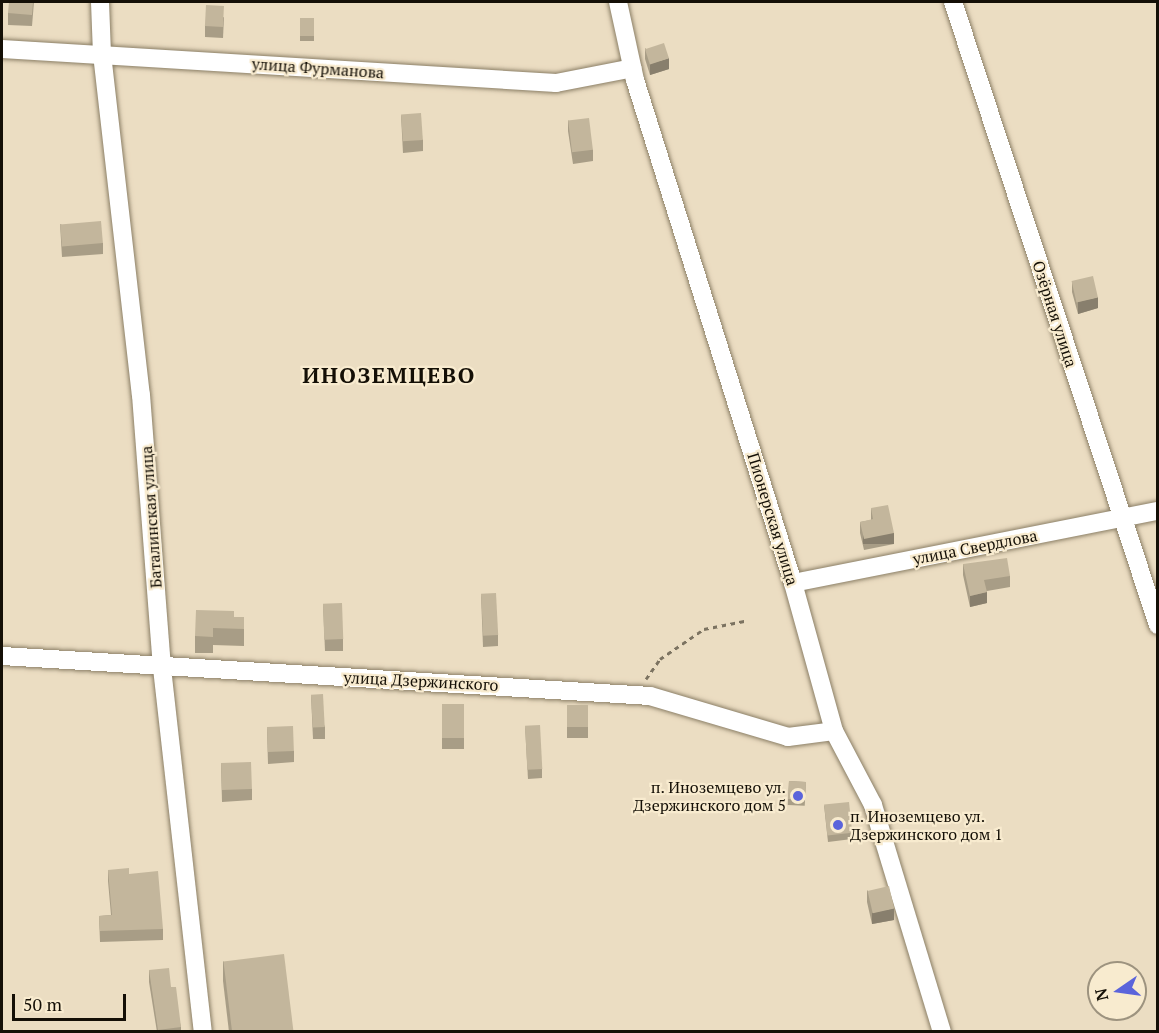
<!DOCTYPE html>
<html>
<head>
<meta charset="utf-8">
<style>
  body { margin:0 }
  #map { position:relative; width:1159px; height:1033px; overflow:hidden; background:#ebddc2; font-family:"PT Serif",serif }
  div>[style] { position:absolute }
  .path>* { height:3px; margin-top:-1.5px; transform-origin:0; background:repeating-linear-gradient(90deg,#7c7361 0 4.5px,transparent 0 9px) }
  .roads { filter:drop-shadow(0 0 2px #8b7f66) drop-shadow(0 0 2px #8b7f66) }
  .street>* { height:18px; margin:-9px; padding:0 9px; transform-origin:9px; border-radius:9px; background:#fff }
  .wall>* { inset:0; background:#a89d86; transform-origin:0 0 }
  .shaded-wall>* { inset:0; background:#887f6d; transform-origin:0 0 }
  .building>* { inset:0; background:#c3b69c; transform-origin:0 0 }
  .dots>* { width:16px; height:16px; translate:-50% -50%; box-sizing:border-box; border:3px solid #f8ebcf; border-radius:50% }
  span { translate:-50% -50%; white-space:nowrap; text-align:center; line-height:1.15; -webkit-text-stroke:4.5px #f8ebcf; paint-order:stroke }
  .street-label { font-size:16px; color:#140f06 }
  .poi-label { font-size:16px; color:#140f06 }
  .right { translate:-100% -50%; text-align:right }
  .left { translate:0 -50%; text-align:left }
  .district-label { font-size:22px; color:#140f06; font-weight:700; letter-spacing:1.5px }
  .frame { position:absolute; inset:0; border:3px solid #140f06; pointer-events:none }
  .north { position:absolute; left:1087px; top:961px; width:60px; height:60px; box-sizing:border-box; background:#f8ebcf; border:2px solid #9d937f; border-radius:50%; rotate:257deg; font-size:16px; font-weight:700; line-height:24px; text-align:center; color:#140f06 }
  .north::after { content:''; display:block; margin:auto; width:21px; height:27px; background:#5b64db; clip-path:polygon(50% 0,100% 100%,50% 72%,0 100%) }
  .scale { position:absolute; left:12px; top:994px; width:114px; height:27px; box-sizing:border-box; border:3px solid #140f06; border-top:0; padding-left:8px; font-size:18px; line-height:21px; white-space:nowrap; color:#140f06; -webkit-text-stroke:4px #f8ebcf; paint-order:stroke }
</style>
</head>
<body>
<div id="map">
  <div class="path">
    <div style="left:646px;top:679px;width:24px;rotate:-55deg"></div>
    <div style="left:660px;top:659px;width:53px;rotate:-34.3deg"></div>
    <div style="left:704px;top:629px;width:41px;rotate:-11.3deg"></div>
  </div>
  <div class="roads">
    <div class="street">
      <div style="left:100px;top:2px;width:52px;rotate:87.8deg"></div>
      <div style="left:102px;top:54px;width:343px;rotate:83.5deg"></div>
      <div style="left:141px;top:395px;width:274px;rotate:85.6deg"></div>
      <div style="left:162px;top:668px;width:366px;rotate:83.6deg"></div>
      <div style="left:618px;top:2px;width:80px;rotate:77.7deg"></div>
      <div style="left:635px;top:80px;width:527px;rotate:72.56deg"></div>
      <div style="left:793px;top:583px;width:154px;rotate:74.5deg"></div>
      <div style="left:834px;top:731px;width:84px;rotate:62.2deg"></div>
      <div style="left:873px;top:805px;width:237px;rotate:73.1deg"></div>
      <div style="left:953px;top:2px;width:656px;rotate:71.79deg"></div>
      <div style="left:2px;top:49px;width:555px;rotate:3.51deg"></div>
      <div style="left:556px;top:83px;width:78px;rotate:-11deg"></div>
      <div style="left:793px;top:583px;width:372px;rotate:-11.2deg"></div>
      <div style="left:2px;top:656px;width:649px;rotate:3.53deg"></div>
      <div style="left:650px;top:696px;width:144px;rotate:16.5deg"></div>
      <div style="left:788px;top:737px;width:46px;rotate:-7.4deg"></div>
    </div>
  </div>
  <div class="wall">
    <div style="clip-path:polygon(34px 2px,32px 26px,8px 25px,8px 13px)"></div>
    <div style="clip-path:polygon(224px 17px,223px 38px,205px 37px,205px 26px)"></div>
    <div style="left:300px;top:18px;width:14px;height:23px"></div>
    <div style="clip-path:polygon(645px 48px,669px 69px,650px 75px,645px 59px)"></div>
    <div style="clip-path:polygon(401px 115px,423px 140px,423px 151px,403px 153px)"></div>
    <div style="clip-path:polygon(568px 120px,593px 150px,593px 161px,573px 164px,568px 131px)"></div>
    <div style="clip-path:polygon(60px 224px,103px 243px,103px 254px,62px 257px)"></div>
    <div style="clip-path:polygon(1072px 281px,1098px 308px,1078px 314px,1072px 292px)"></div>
    <div style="clip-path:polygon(871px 508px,894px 544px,864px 550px,860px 533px,860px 522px,871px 520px)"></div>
    <div style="clip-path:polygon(963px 564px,1010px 576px,1010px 587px,987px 591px,987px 603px,970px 607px,963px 575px)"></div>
    <div style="clip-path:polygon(481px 594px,498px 635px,498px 646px,483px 647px)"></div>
    <div style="clip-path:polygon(323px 604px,343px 639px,343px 651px,325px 651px)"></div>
    <div style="clip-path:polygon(234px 617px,244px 617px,244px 646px,213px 645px,213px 653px,195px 653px,195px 636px)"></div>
    <div style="clip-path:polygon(311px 695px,325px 727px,325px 739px,313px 739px)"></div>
    <div style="left:442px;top:704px;width:22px;height:45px"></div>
    <div style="left:567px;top:705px;width:21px;height:33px"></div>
    <div style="clip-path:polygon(525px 726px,542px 769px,542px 778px,528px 779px)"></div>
    <div style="clip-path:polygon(267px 728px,294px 751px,294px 762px,268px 764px)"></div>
    <div style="clip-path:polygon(221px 763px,252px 789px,252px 800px,222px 802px)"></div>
    <div style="left:789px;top:781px;width:17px;height:24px;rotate:3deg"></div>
    <div style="clip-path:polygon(824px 805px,852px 833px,852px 839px,828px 842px)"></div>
    <div style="clip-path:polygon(108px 870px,129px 874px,163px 929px,163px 940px,100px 942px,99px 916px,111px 915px,108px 881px)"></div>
    <div style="clip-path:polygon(867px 890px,894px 920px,872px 924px,867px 902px)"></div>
    <div style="clip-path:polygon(223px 961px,293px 1032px,229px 1032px,223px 981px)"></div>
    <div style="clip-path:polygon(149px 970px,171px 987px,181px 1027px,181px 1032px,157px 1032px,149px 982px)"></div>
  </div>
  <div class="shaded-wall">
    <div style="clip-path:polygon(669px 58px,669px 69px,650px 75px,650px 64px)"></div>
    <div style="clip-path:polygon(1098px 297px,1098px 308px,1078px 314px,1078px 302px)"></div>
    <div style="left:894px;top:533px;width:11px;height:31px;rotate:90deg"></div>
    <div style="clip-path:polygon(987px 592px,987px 603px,970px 607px,970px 596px)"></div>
    <div style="clip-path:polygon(894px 908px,894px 920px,872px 924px,872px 913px)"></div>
  </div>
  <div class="building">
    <div style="clip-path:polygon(9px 2px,33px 2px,32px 15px,8px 13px)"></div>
    <div style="left:206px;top:5px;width:18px;height:21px;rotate:3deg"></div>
    <div style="left:300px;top:18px;width:14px;height:18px"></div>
    <div style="left:664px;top:43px;width:16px;height:20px;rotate:72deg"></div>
    <div style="left:421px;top:113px;width:27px;height:20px;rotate:86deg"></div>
    <div style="left:589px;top:118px;width:32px;height:21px;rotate:83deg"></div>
    <div style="left:101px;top:221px;width:22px;height:41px;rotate:85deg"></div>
    <div style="left:1093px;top:276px;width:22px;height:22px;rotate:77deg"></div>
    <div style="clip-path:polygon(888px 505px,894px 533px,864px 539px,860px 522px,873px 519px,871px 508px)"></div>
    <div style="clip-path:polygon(1007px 558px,1010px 576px,984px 580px,987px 592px,970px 596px,963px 564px)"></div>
    <div style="left:496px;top:593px;width:42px;height:15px;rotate:87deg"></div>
    <div style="left:342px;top:603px;width:36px;height:19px;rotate:88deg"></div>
    <div style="clip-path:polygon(196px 610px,234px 611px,234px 617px,244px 617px,244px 629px,213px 628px,213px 637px,195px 636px)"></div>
    <div style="left:323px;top:694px;width:33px;height:12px;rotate:87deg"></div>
    <div style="left:442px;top:704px;width:22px;height:34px"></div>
    <div style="left:567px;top:705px;width:21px;height:22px"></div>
    <div style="left:540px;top:725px;width:44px;height:15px;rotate:87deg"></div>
    <div style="left:293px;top:726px;width:25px;height:26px;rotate:88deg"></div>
    <div style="left:251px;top:762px;width:27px;height:30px;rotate:88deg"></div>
    <div style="left:789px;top:781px;width:17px;height:18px;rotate:3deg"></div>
    <div style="left:849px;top:802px;width:31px;height:25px;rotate:84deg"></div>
    <div style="clip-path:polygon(129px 868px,129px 874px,158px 871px,163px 929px,100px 931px,99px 916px,112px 915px,108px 870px)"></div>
    <div style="left:889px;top:886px;width:23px;height:22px;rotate:77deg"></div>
    <div style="left:284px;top:954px;width:79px;height:61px;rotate:83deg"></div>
    <div style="clip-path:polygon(169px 968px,171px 987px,176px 987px,181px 1027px,158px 1030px,149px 970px)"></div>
  </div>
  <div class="dots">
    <div style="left:798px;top:796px;background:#5b64db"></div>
    <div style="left:838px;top:825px;background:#5b64db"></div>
  </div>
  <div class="street-label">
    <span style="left:318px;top:68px;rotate:4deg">улица Фурманова</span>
    <span style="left:1055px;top:314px;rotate:72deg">Озёрная улица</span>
    <span style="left:151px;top:517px;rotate:-94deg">Баталинская улица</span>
    <span style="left:773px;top:519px;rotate:73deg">Пионерская улица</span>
    <span style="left:975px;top:547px;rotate:-11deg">улица Свердлова</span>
    <span style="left:421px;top:681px;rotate:3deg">улица Дзержинского</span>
  </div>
  <div class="poi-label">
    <span class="right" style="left:786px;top:796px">п. Иноземцево ул.<br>Дзержинского дом 5</span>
    <span class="left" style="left:850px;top:825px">п. Иноземцево ул.<br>Дзержинского дом 1</span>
  </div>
  <div class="district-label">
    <span style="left:389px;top:375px">ИНОЗЕМЦЕВО</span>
  </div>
  <div class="frame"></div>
  <div class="north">N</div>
  <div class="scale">50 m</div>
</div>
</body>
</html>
